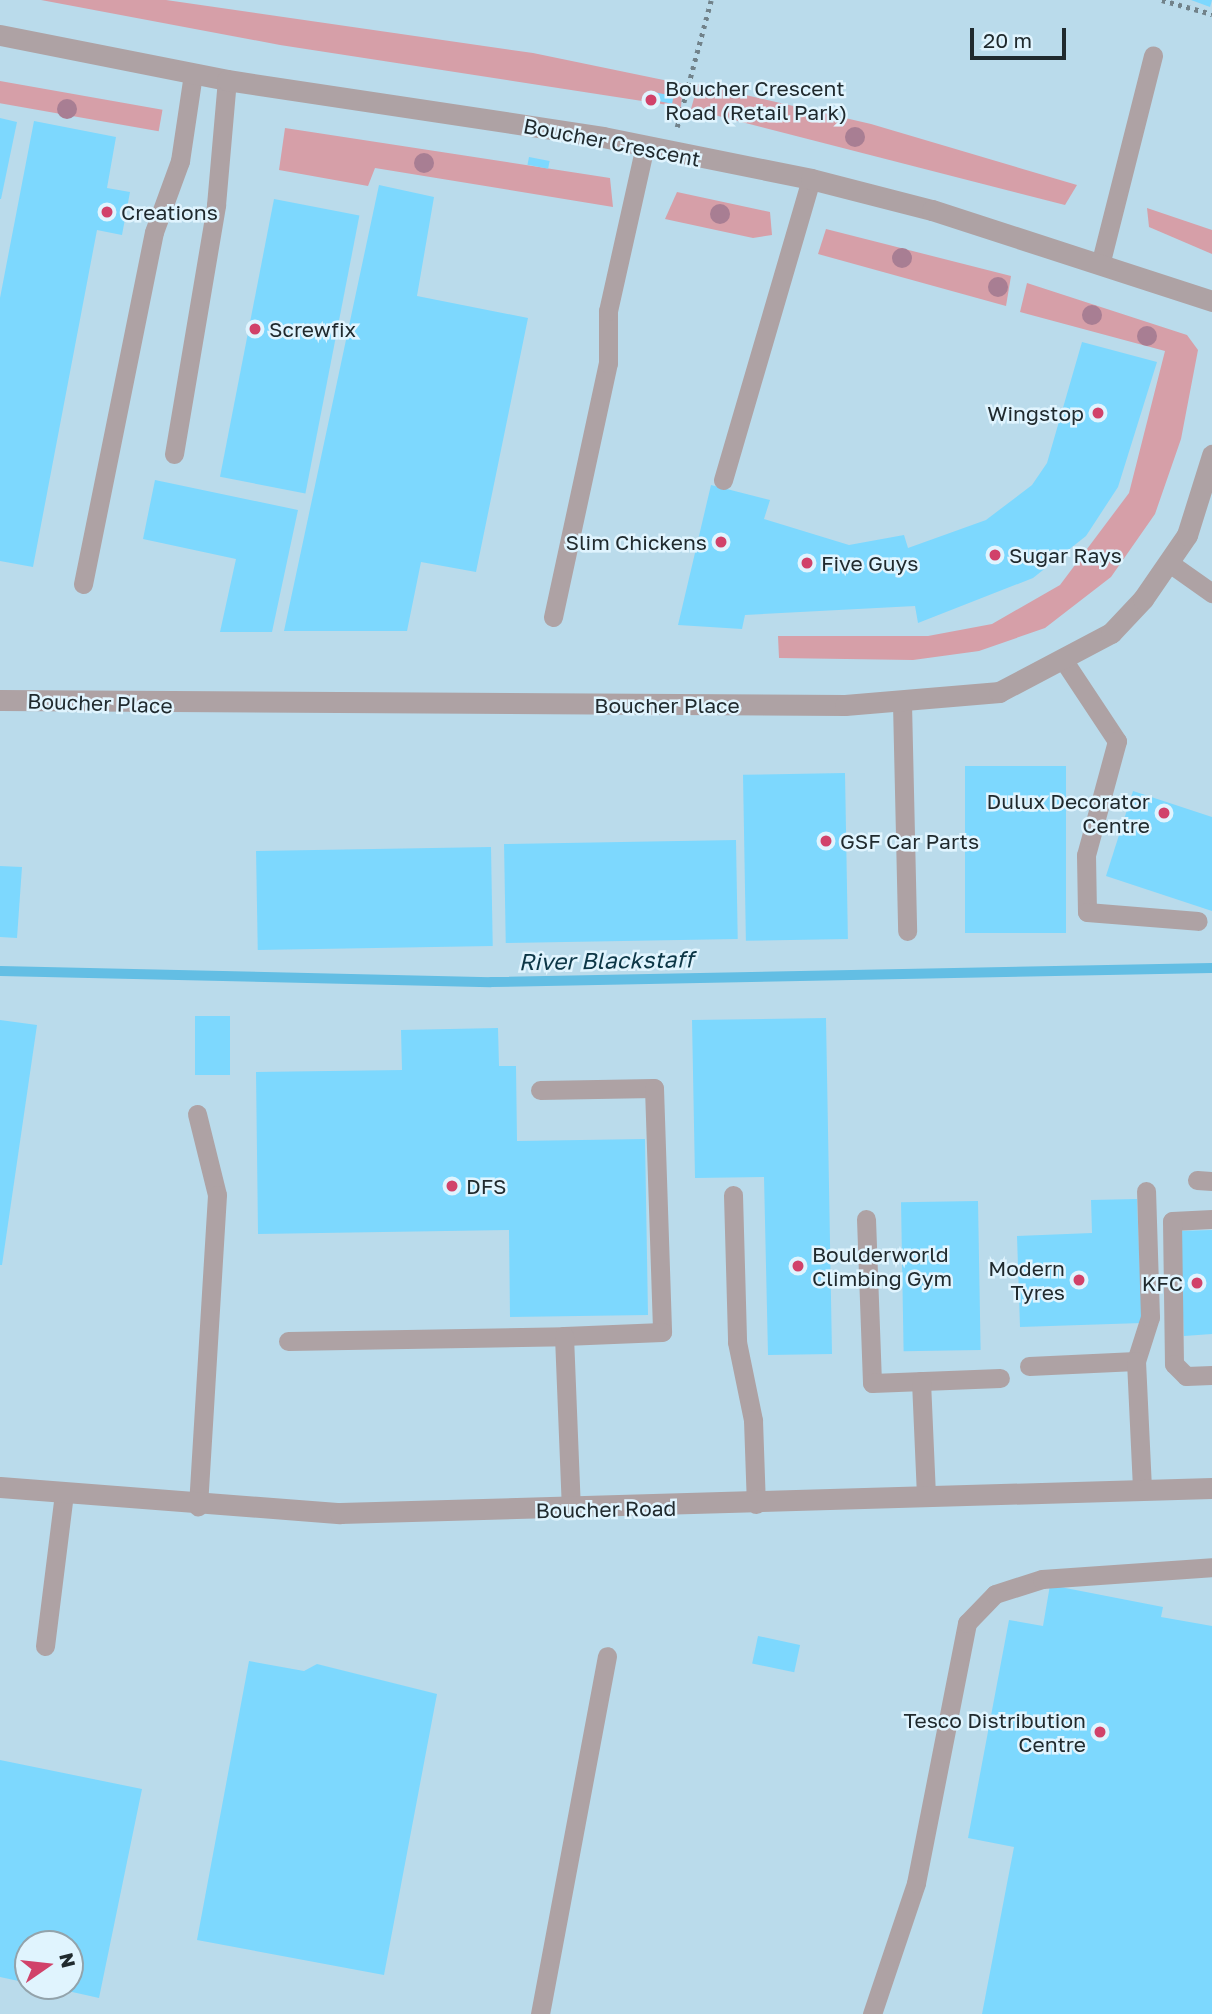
<!DOCTYPE html>
<html>
<head>
<meta charset="utf-8">
<style>
  body { margin:0 }
  #map { position:relative; width:1212px; height:2014px; overflow:hidden; background:#cee8f4; font-family:"Golos Text",sans-serif }
  div>[style] { position:absolute }
  .built>* { inset:0; background:#badbeb }
  .green>* { inset:0; background:#d69fa8; transform-origin:0 0 }
  .stream>* { height:10px; margin:-5px; padding:0 5px; transform-origin:5px; border-radius:5px; background:#63bee4 }
  .building>* { inset:0; background:#7dd8fe; transform-origin:0 0 }
  .path>* { height:4.5px; margin-top:-2.25px; transform-origin:0; background:repeating-linear-gradient(90deg,#71828a 0 3.5px,transparent 0 8.5px) }
  .service>* { height:19px; margin:-9.5px; padding:0 9.5px; transform-origin:9.5px; border-radius:9.5px; background:#aea2a4 }
  .minor>* { height:21px; margin:-10.5px; padding:0 10.5px; transform-origin:10.5px; border-radius:10.5px; background:#aea2a4 }
  .tertiary>* { height:21px; margin:-10.5px; padding:0 10.5px; transform-origin:10.5px; border-radius:10.5px; background:#aea2a4 }
  .trees>* { width:20px; height:20px; margin:-10px; border-radius:50%; background:#a87e93 }
  .dots>* { width:19px; height:19px; translate:-50% -50%; box-sizing:border-box; border:4px solid #e0f4fe; border-radius:50% }
  span { translate:-50% -50%; white-space:nowrap; text-align:center; line-height:1.15; -webkit-text-stroke:5px #e0f4fe; paint-order:stroke }
  .poi-label { font-size:21px; color:#202a2e }
  .left { translate:0 -50%; text-align:left }
  .right { translate:-100% -50%; text-align:right }
  .street-label { font-size:21px; color:#202a2e }
  .water-label { font-size:23px; color:#0d3747; font-style:italic }
  .north { position:absolute; left:14px; top:1930px; width:70px; height:70px; box-sizing:border-box; background:#e0f4fe; border:2px solid #93a3ab; border-radius:50%; rotate:76deg; font-size:19px; font-weight:700; line-height:28px; text-align:center; color:#202a2e }
  .north::after { content:''; display:block; margin:auto; width:24px; height:32px; background:#d1426a; clip-path:polygon(50% 0,100% 100%,50% 72%,0 100%) }
  .scale { position:absolute; left:970px; top:28px; width:96px; height:32px; box-sizing:border-box; border:4px solid #202a2e; border-top:0; padding-left:9px; font-size:21px; line-height:24px; white-space:nowrap; color:#202a2e; -webkit-text-stroke:5px #e0f4fe; paint-order:stroke }
</style>
</head>
<body>
<div id="map">
  <div class="built">
    <div style="clip-path:polygon(evenodd,0 0,1212px 0,1212px 2014px,0 2014px,0 0,28px 1944px,70px 1944px,70px 1986px,28px 1986px,28px 1944px)"></div>
  </div>
  <div class="green">
    <div style="clip-path:polygon(41px 0,166px 0,533px 53px,683px 84px,681px 107px,280px 45px)"></div>
    <div style="left:0;top:81px;width:165px;height:22px;rotate:10deg"></div>
    <div style="clip-path:polygon(698px 84px,871px 124px,1077px 185px,1065px 205px,691px 109px)"></div>
    <div style="clip-path:polygon(285px 128px,610px 178px,613px 207px,375px 168px,368px 186px,279px 170px)"></div>
    <div style="clip-path:polygon(677px 192px,770px 212px,772px 235px,753px 238px,665px 219px)"></div>
    <div style="clip-path:polygon(1147px 208px,1212px 230px,1212px 254px,1149px 227px)"></div>
    <div style="clip-path:polygon(826px 229px,1011px 276px,1006px 306px,818px 254px)"></div>
    <div style="clip-path:polygon(1027px 283px,1187px 335px,1198px 350px,1181px 439px,1155px 514px,1111px 577px,1045px 628px,979px 651px,913px 660px,779px 658px,778px 636px,928px 636px,992px 624px,1060px 585px,1129px 493px,1165px 351px,1020px 312px)"></div>
  </div>
  <div class="stream">
    <div style="left:0;top:971px;width:491px;rotate:1.3deg"></div>
    <div style="left:491px;top:982px;width:721px;rotate:-1.11deg"></div>
  </div>
  <div class="building">
    <div style="clip-path:polygon(1191px 0,1212px 0,1210px 7px)"></div>
    <div style="left:653px;top:92px;width:21px;height:8px;rotate:11deg"></div>
    <div style="clip-path:polygon(0 118px,17px 122px,1px 199px,0 199px)"></div>
    <div style="clip-path:polygon(34px 121px,116px 137px,107px 188px,130px 192px,122px 235px,97px 230px,33px 567px,0 561px,0 298px)"></div>
    <div style="left:529px;top:157px;width:21px;height:8px;rotate:11deg"></div>
    <div style="clip-path:polygon(379px 185px,434px 197px,417px 296px,528px 318px,476px 572px,421px 562px,407px 631px,284px 631px)"></div>
    <div style="left:274px;top:199px;width:87px;height:283px;rotate:11deg"></div>
    <div style="clip-path:polygon(1082px 342px,1157px 362px,1118px 487px,1086px 536px,1033px 578px,918px 623px,915px 606px,745px 615px,742px 629px,678px 625px,711px 485px,770px 500px,764px 519px,849px 545px,904px 535px,908px 548px,986px 520px,1032px 485px,1047px 463px)"></div>
    <div style="clip-path:polygon(155px 480px,298px 510px,272px 632px,220px 632px,236px 559px,143px 539px)"></div>
    <div style="left:1066px;top:766px;width:167px;height:101px;rotate:90deg"></div>
    <div style="left:845px;top:773px;width:166px;height:102px;rotate:89deg"></div>
    <div style="clip-path:polygon(1133px 791px,1212px 817px,1212px 911px,1106px 876px)"></div>
    <div style="left:736px;top:840px;width:99px;height:232px;rotate:89deg"></div>
    <div style="left:491px;top:847px;width:99px;height:235px;rotate:89deg"></div>
    <div style="clip-path:polygon(0 866px,22px 867px,17px 938px,0 937px)"></div>
    <div style="left:195px;top:1016px;width:35px;height:59px"></div>
    <div style="clip-path:polygon(826px 1018px,832px 1354px,768px 1355px,764px 1177px,695px 1178px,692px 1020px)"></div>
    <div style="clip-path:polygon(0 1020px,37px 1025px,2px 1265px,0 1265px)"></div>
    <div style="clip-path:polygon(498px 1028px,499px 1066px,516px 1066px,517px 1141px,645px 1139px,648px 1315px,510px 1317px,509px 1230px,258px 1234px,256px 1072px,402px 1070px,401px 1030px)"></div>
    <div style="clip-path:polygon(1137px 1199px,1142px 1323px,1020px 1327px,1017px 1236px,1092px 1233px,1091px 1200px)"></div>
    <div style="left:978px;top:1201px;width:149px;height:77px;rotate:89deg"></div>
    <div style="clip-path:polygon(1212px 1230px,1212px 1334px,1184px 1336px,1179px 1231px)"></div>
    <div style="clip-path:polygon(1050px 1585px,1163px 1607px,1161px 1617px,1212px 1626px,1212px 2014px,982px 2014px,1014px 1847px,968px 1838px,1009px 1620px,1043px 1626px)"></div>
    <div style="left:758px;top:1636px;width:43px;height:28px;rotate:12deg"></div>
    <div style="clip-path:polygon(249px 1661px,304px 1671px,317px 1664px,437px 1694px,384px 1975px,197px 1940px)"></div>
    <div style="clip-path:polygon(0 1760px,142px 1789px,99px 1998px,50px 1987px,70px 1986px,70px 1944px,28px 1944px,28px 1983px,0 1977px)"></div>
  </div>
  <div class="path">
    <div style="left:1162px;top:0;width:52px;rotate:15.6deg"></div>
    <div style="left:677px;top:127px;width:131px;rotate:-75deg"></div>
  </div>
  <div class="service">
    <div style="left:1101px;top:261px;width:212px;rotate:-75.8deg"></div>
    <div style="left:174px;top:454px;width:253px;rotate:-80.4deg"></div>
    <div style="left:216px;top:205px;width:125px;rotate:-85deg"></div>
    <div style="left:723px;top:480px;width:314px;rotate:-73.7deg"></div>
    <div style="left:1168px;top:562px;width:54px;rotate:35.2deg"></div>
    <div style="left:83px;top:584px;width:359px;rotate:-78.6deg"></div>
    <div style="left:154px;top:232px;width:76px;rotate:-69.9deg"></div>
    <div style="left:180px;top:161px;width:88px;rotate:-81.5deg"></div>
    <div style="left:553px;top:617px;width:260px;rotate:-77.8deg"></div>
    <div style="left:608px;top:363px;width:52px;rotate:-90deg"></div>
    <div style="left:608px;top:311px;width:169px;rotate:-77.4deg"></div>
    <div style="left:1064px;top:661px;width:96px;rotate:56.5deg"></div>
    <div style="left:1117px;top:741px;width:118px;rotate:105.2deg"></div>
    <div style="left:1086px;top:855px;width:57px;rotate:89deg"></div>
    <div style="left:1087px;top:912px;width:111px;rotate:4.6deg"></div>
    <div style="left:902px;top:703px;width:228px;rotate:88.7deg"></div>
    <div style="left:540px;top:1090px;width:114px;rotate:-1deg"></div>
    <div style="left:654px;top:1088px;width:244px;rotate:88.1deg"></div>
    <div style="left:662px;top:1332px;width:98px;rotate:177.7deg"></div>
    <div style="left:197px;top:1114px;width:83px;rotate:76.1deg"></div>
    <div style="left:217px;top:1195px;width:312px;rotate:93.5deg"></div>
    <div style="left:1197px;top:1180px;width:15px;rotate:4deg"></div>
    <div style="left:733px;top:1195px;width:147px;rotate:88.4deg"></div>
    <div style="left:737px;top:1342px;width:80px;rotate:78.4deg"></div>
    <div style="left:753px;top:1420px;width:84px;rotate:88deg"></div>
    <div style="left:866px;top:1219px;width:164px;rotate:87.9deg"></div>
    <div style="left:872px;top:1383px;width:128px;rotate:-2.2deg"></div>
    <div style="left:1212px;top:1219px;width:40px;rotate:177.1deg"></div>
    <div style="left:1172px;top:1221px;width:143px;rotate:89.2deg"></div>
    <div style="left:1174px;top:1364px;width:17px;rotate:45deg"></div>
    <div style="left:1186px;top:1376px;width:26px;rotate:-2deg"></div>
    <div style="left:288px;top:1341px;width:276px;rotate:-1deg"></div>
    <div style="left:564px;top:1336px;width:174px;rotate:87.7deg"></div>
    <div style="left:1136px;top:1361px;width:46px;rotate:-72.3deg"></div>
    <div style="left:1150px;top:1317px;width:126px;rotate:-91.8deg"></div>
    <div style="left:1029px;top:1366px;width:107px;rotate:-2.7deg"></div>
    <div style="left:1136px;top:1361px;width:129px;rotate:87.3deg"></div>
    <div style="left:921px;top:1381px;width:116px;rotate:87.5deg"></div>
    <div style="left:45px;top:1646px;width:153px;rotate:-82.9deg"></div>
    <div style="left:540px;top:2014px;width:364px;rotate:-79.4deg"></div>
    <div style="left:872px;top:2014px;width:138px;rotate:-71.4deg"></div>
    <div style="left:916px;top:1883px;width:265px;rotate:-78.9deg"></div>
    <div style="left:967px;top:1623px;width:40px;rotate:-46deg"></div>
    <div style="left:995px;top:1594px;width:49px;rotate:-17.7deg"></div>
    <div style="left:1042px;top:1579px;width:170px;rotate:-4deg"></div>
  </div>
  <div class="minor">
    <div style="left:0;top:35px;width:231px;rotate:11.2deg"></div>
    <div style="left:227px;top:80px;width:380px;rotate:8.6deg"></div>
    <div style="left:603px;top:137px;width:212px;rotate:11.4deg"></div>
    <div style="left:811px;top:179px;width:125px;rotate:14.4deg"></div>
    <div style="left:932px;top:210px;width:294px;rotate:18deg"></div>
    <div style="left:0;top:700px;width:845px;rotate:0.34deg"></div>
    <div style="left:845px;top:705px;width:155px;rotate:-4.8deg"></div>
    <div style="left:999px;top:692px;width:127px;rotate:-27.8deg"></div>
    <div style="left:1111px;top:633px;width:47px;rotate:-46.7deg"></div>
    <div style="left:1143px;top:599px;width:78px;rotate:-55.5deg"></div>
    <div style="left:1187px;top:535px;width:84px;rotate:-72.6deg"></div>
  </div>
  <div class="tertiary">
    <div style="left:0;top:1487px;width:341px;rotate:4.4deg"></div>
    <div style="left:340px;top:1513px;width:872px;rotate:-1.64deg"></div>
  </div>
  <div class="trees">
    <div style="left:67px;top:109px"></div>
    <div style="left:855px;top:137px"></div>
    <div style="left:424px;top:163px"></div>
    <div style="left:720px;top:214px"></div>
    <div style="left:902px;top:258px"></div>
    <div style="left:998px;top:287px"></div>
    <div style="left:1092px;top:315px"></div>
    <div style="left:1147px;top:336px"></div>
  </div>
  <div class="dots">
    <div style="left:651px;top:100px;background:#d1426a"></div>
    <div style="left:107px;top:212px;background:#d1426a"></div>
    <div style="left:255px;top:329px;background:#d1426a"></div>
    <div style="left:1098px;top:413px;background:#d1426a"></div>
    <div style="left:721px;top:542px;background:#d1426a"></div>
    <div style="left:995px;top:555px;background:#d1426a"></div>
    <div style="left:807px;top:563px;background:#d1426a"></div>
    <div style="left:1164px;top:813px;background:#d1426a"></div>
    <div style="left:826px;top:841px;background:#d1426a"></div>
    <div style="left:452px;top:1186px;background:#d1426a"></div>
    <div style="left:798px;top:1266px;background:#d1426a"></div>
    <div style="left:1079px;top:1280px;background:#d1426a"></div>
    <div style="left:1197px;top:1283px;background:#d1426a"></div>
    <div style="left:1100px;top:1732px;background:#d1426a"></div>
  </div>
  <div class="poi-label">
    <span class="left" style="left:665px;top:100px">Boucher Crescent<br>Road (Retail Park)</span>
    <span class="left" style="left:121px;top:212px">Creations</span>
    <span class="left" style="left:269px;top:329px">Screwfix</span>
    <span class="right" style="left:1084px;top:413px">Wingstop</span>
    <span class="right" style="left:707px;top:542px">Slim Chickens</span>
    <span class="left" style="left:1009px;top:555px">Sugar Rays</span>
    <span class="left" style="left:821px;top:563px">Five Guys</span>
    <span class="right" style="left:1150px;top:813px">Dulux Decorator<br>Centre</span>
    <span class="left" style="left:840px;top:841px">GSF Car Parts</span>
    <span class="left" style="left:466px;top:1186px">DFS</span>
    <span class="left" style="left:812px;top:1266px">Boulderworld<br>Climbing Gym</span>
    <span class="right" style="left:1065px;top:1280px">Modern<br>Tyres</span>
    <span class="right" style="left:1183px;top:1283px">KFC</span>
    <span class="right" style="left:1086px;top:1732px">Tesco Distribution<br>Centre</span>
  </div>
  <div class="street-label">
    <span style="left:612px;top:142px;rotate:11deg">Boucher Crescent</span>
    <span style="left:100px;top:703px;rotate:2deg">Boucher Place</span>
    <span style="left:667px;top:705px">Boucher Place</span>
    <span style="left:606px;top:1509px;rotate:-1deg">Boucher Road</span>
  </div>
  <div class="water-label">
    <span style="left:606px;top:960px;rotate:-1deg">River Blackstaff</span>
  </div>
  <div class="north">N</div>
  <div class="scale">20 m</div>
</div>
</body>
</html>
